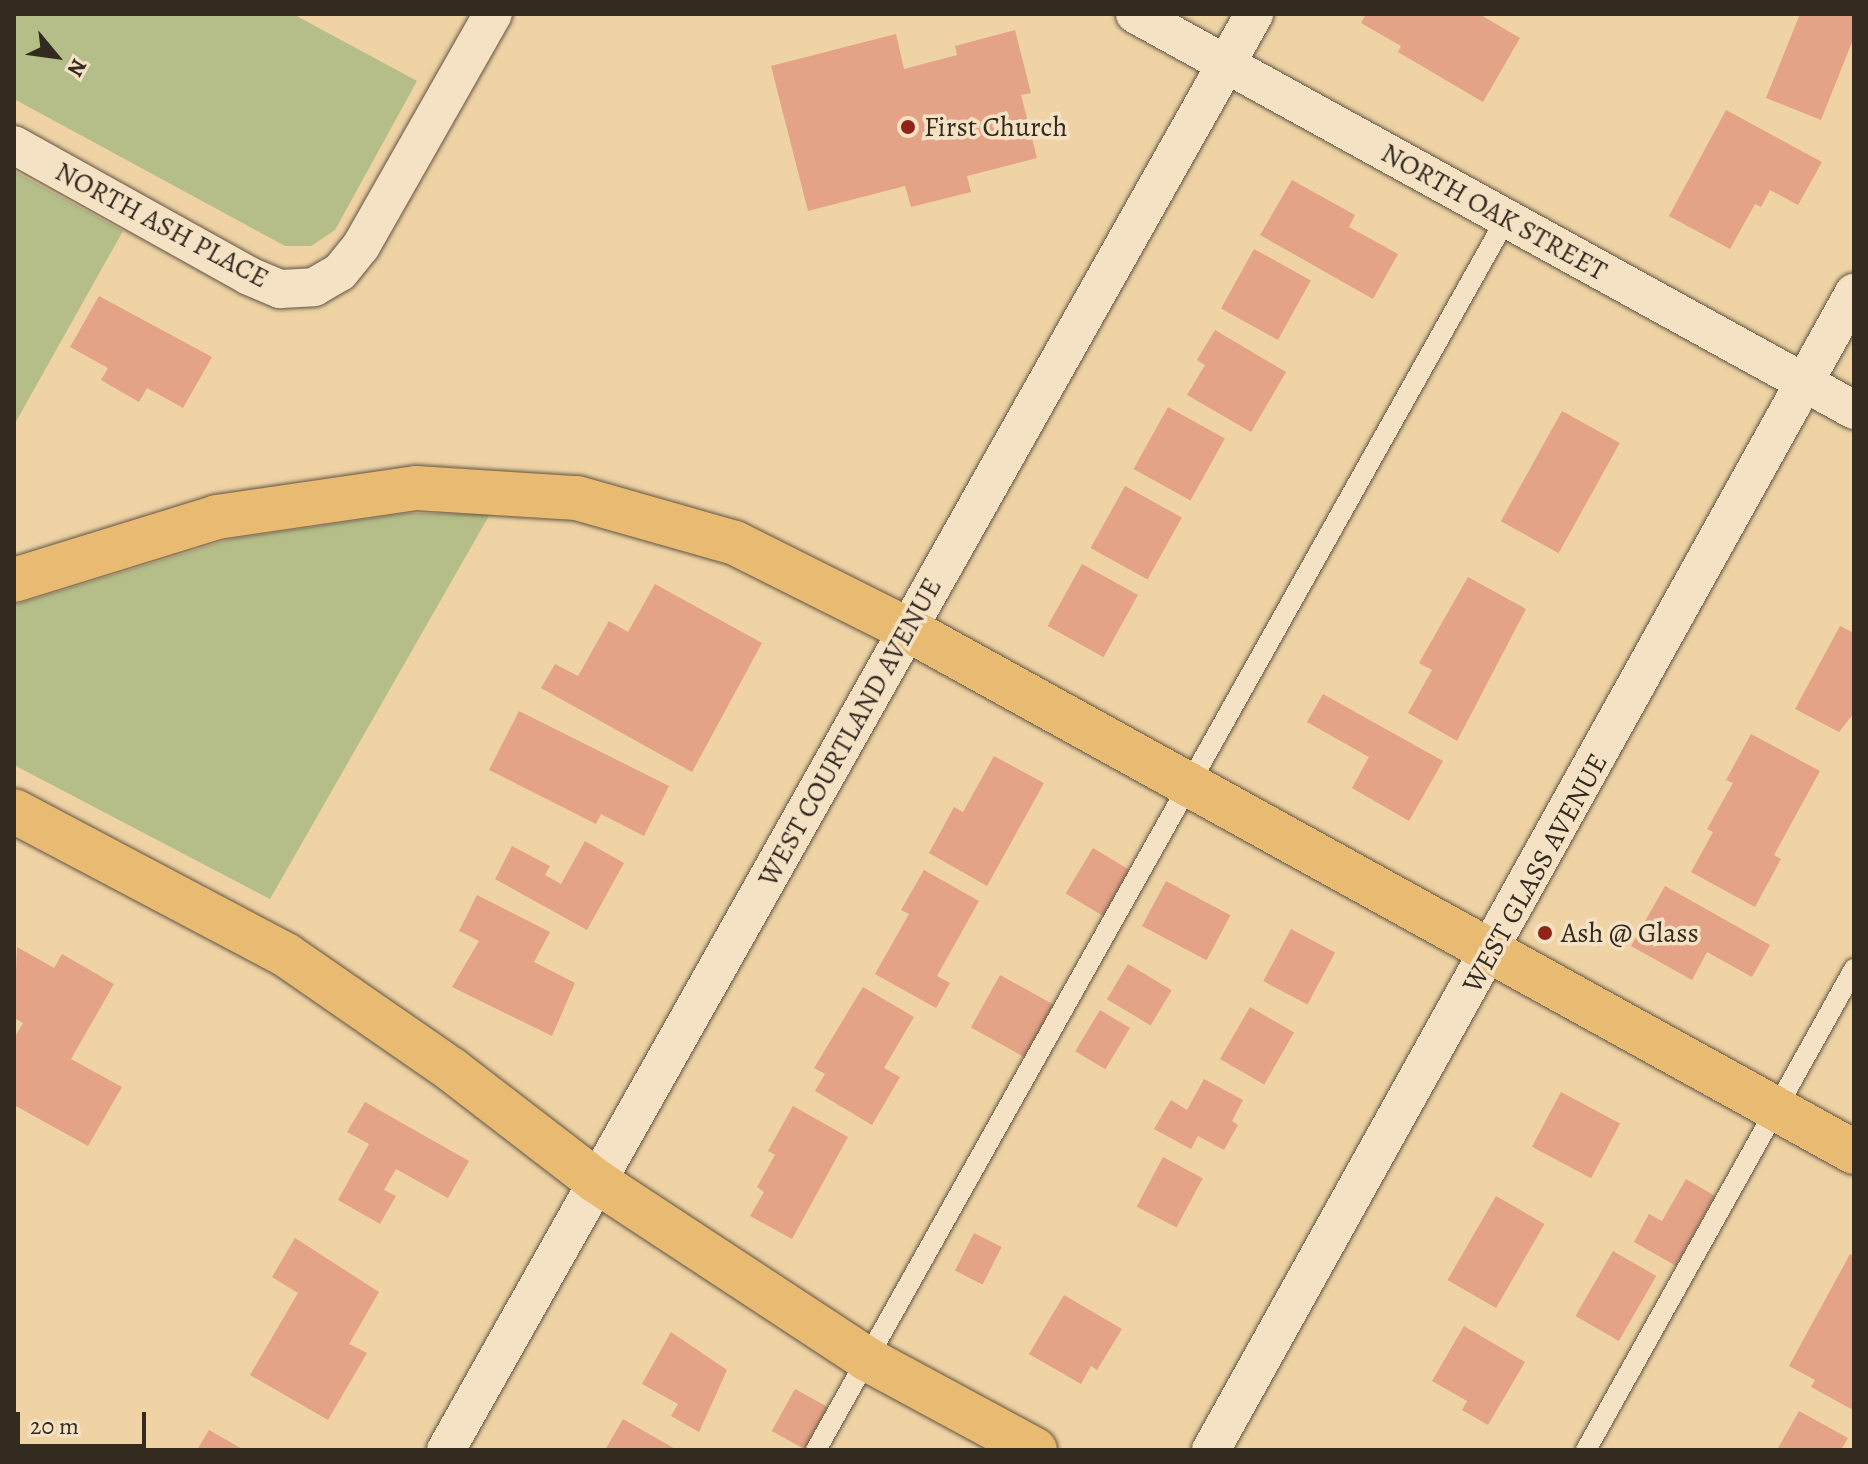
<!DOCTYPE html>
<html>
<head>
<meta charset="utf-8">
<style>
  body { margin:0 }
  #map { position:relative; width:1868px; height:1464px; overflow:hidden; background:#efd3a5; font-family:Alegreya,serif }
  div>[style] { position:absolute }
  .green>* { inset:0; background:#b5bd89 }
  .building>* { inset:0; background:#e4a286; transform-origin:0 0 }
  .roads { filter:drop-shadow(0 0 2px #625441) drop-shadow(0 0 2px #625441) }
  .lane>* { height:20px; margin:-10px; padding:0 10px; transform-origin:10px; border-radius:10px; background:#f5e2c4 }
  .street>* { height:38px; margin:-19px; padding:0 19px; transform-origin:19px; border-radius:19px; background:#f5e2c4 }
  .primary>* { height:44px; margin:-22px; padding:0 22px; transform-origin:22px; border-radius:22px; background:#e8ba72 }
  .dots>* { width:22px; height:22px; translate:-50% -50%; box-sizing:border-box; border:4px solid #f5e2c4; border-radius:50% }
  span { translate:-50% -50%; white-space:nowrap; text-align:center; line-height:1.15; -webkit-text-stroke:7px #f5e2c4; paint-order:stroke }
  .poi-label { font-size:28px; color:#332a20 }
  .left { translate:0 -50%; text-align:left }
  .street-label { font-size:28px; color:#332a20 }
  .frame { position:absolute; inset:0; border:16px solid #332a20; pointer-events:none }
  .north { position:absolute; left:16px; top:16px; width:80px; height:80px; -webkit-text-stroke:6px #f5e2c4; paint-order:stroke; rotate:119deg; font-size:22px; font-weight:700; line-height:32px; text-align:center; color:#332a20 }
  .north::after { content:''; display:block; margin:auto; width:28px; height:36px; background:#332a20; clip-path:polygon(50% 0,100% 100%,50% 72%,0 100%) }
  .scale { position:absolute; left:16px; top:1412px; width:130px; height:36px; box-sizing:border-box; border:4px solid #332a20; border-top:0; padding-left:10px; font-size:24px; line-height:28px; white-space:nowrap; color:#332a20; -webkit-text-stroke:6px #f5e2c4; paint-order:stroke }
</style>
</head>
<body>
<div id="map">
  <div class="green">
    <div style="clip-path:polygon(14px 14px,293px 14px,417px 81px,335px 230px,311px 246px,285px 246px,14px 99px)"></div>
    <div style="clip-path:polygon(14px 171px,123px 231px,14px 425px)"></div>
    <div style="clip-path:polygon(408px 513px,490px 514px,270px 899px,14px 765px,14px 605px,231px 539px)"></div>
  </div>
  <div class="building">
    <div style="clip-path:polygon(1366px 14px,1479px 14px,1520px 38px,1483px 102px,1398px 52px,1401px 46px,1361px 23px)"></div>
    <div style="clip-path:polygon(1800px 14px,1854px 15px,1854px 37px,1821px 120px,1766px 98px)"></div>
    <div style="clip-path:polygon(1015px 30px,1031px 93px,1021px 95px,1037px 158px,967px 176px,971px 192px,911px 207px,905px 186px,808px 211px,771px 66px,896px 34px,904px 69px,957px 55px,955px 46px)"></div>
    <div style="clip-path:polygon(1726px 110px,1822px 162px,1798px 205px,1770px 190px,1761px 207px,1755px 204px,1730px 249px,1669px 216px)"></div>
    <div style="clip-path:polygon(1292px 180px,1355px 215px,1349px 227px,1398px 254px,1373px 299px,1260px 235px)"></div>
    <div style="left:1254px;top:249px;width:65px;height:68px;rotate:29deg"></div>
    <div style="clip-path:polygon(99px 296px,212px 357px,183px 408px,147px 388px,139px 402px,101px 380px,108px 368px,70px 347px)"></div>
    <div style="clip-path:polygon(1215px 330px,1286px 372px,1251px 432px,1187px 395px,1205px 365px,1197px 360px)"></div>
    <div style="left:1168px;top:407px;width:65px;height:71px;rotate:29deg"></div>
    <div style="left:1562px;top:411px;width:66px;height:126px;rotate:29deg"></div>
    <div style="left:1125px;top:486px;width:65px;height:71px;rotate:29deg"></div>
    <div style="left:1082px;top:564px;width:64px;height:71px;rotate:29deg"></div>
    <div style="clip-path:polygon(1468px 577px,1526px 609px,1457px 741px,1408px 713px,1432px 670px,1419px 663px)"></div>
    <div style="clip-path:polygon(655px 584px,762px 643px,692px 772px,541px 688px,555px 664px,578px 676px,609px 621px,628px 632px)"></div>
    <div style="clip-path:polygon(1840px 626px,1854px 633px,1854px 713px,1839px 732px,1795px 709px)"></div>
    <div style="clip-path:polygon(1323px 694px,1443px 761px,1409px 821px,1352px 788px,1369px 757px,1307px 722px)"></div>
    <div style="clip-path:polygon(519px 711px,669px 786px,644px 836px,601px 814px,596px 824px,489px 770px)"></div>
    <div style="clip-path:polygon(1751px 734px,1820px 771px,1774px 855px,1781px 859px,1755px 907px,1691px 872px,1713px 832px,1707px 829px,1733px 783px,1726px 780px)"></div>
    <div style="clip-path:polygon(994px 756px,1044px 783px,987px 886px,929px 853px,954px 807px,963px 812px)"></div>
    <div style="clip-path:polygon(585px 841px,624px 863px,587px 930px,495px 879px,512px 846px,550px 866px,545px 875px,561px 884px)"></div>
    <div style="left:1093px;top:848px;width:52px;height:53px;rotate:31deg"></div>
    <div style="clip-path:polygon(924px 870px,979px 901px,937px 976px,950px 983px,936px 1008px,875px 974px,909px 914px,901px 910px)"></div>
    <div style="left:1166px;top:881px;width:73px;height:51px;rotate:28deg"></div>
    <div style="clip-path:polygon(1665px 886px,1770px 945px,1752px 977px,1707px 952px,1692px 980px,1631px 946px)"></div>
    <div style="clip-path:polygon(477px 895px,550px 932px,534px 962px,575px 983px,552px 1036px,452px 987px,479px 941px,459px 931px)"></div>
    <div style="left:1291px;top:929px;width:50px;height:59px;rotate:28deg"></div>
    <div style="clip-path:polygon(17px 947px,54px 968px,62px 954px,114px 984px,71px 1059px,122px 1087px,88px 1146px,14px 1105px,14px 1038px,23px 1023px,14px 1018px)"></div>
    <div style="left:1128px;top:964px;width:51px;height:41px;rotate:31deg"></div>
    <div style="left:1000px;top:975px;width:62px;height:60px;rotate:29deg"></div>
    <div style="clip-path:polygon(863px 987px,914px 1017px,884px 1068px,900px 1077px,872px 1125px,815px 1091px,825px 1074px,814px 1068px)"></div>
    <div style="left:1250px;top:1007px;width:51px;height:60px;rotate:30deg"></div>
    <div style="left:1100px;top:1010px;width:35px;height:48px;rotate:31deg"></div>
    <div style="clip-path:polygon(1204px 1079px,1243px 1100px,1232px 1121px,1238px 1125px,1224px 1150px,1198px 1136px,1191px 1149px,1154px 1129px,1171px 1100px,1187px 1110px)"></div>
    <div style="left:1561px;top:1092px;width:67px;height:62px;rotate:28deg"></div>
    <div style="clip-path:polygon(365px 1102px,469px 1161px,448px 1198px,396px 1169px,384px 1190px,396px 1196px,380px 1224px,338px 1200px,369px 1144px,347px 1132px)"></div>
    <div style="clip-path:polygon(793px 1106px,848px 1137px,792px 1239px,750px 1216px,764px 1192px,757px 1187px,775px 1155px,768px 1151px)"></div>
    <div style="left:1163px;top:1157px;width:45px;height:56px;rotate:28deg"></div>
    <div style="clip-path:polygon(1686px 1179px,1715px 1196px,1676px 1266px,1634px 1242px,1649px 1214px,1662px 1221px)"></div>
    <div style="left:1496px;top:1196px;width:56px;height:97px;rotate:30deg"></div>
    <div style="left:974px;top:1233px;width:31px;height:42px;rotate:27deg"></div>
    <div style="clip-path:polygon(295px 1238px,379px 1292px,349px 1344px,367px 1353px,328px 1420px,250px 1375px,298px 1293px,272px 1277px)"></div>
    <div style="left:1613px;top:1251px;width:50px;height:75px;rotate:30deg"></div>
    <div style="clip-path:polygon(1850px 1254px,1854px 1256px,1853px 1410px,1811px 1387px,1815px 1380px,1789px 1366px)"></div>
    <div style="clip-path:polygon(1064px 1295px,1122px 1329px,1097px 1370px,1091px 1366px,1081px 1384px,1029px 1354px)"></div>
    <div style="clip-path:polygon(1464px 1326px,1525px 1362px,1488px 1425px,1462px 1410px,1467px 1401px,1432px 1381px)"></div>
    <div style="clip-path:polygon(671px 1332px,727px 1370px,699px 1432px,671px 1416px,678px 1404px,642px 1384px)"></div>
    <div style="left:795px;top:1389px;width:47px;height:48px;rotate:29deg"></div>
    <div style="clip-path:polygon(1799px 1411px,1848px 1438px,1841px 1450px,1777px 1450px)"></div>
    <div style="clip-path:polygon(623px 1419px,677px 1450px,605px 1450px)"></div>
    <div style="clip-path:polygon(209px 1430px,244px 1450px,197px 1450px)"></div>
  </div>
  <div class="roads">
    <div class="lane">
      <div style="left:816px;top:1450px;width:1411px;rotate:-60.73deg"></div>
      <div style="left:1586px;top:1450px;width:551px;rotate:-60.87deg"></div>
    </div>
    <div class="street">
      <div style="left:1135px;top:14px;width:821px;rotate:28.84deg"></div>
      <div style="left:14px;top:145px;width:269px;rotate:29.1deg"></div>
      <div style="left:249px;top:276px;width:34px;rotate:23deg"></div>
      <div style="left:280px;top:289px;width:34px;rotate:-3deg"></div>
      <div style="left:314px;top:287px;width:30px;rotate:-30deg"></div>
      <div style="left:340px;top:272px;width:33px;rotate:-51deg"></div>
      <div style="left:361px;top:246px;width:267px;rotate:-60.4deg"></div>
      <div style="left:446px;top:1450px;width:1648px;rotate:-60.63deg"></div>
      <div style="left:1211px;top:1450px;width:1324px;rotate:-60.94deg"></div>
    </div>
    <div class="primary">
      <div style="left:14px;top:580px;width:213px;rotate:-17.2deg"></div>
      <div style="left:217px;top:517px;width:201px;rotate:-8.3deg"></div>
      <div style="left:416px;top:488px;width:161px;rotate:3.6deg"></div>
      <div style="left:577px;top:498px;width:164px;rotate:15.9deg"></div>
      <div style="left:735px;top:543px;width:192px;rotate:26.6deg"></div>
      <div style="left:907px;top:629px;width:1082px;rotate:28.91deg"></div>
      <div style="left:14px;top:811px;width:308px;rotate:27.9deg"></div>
      <div style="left:286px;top:955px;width:202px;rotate:34.7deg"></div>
      <div style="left:452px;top:1070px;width:182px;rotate:37.6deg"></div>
      <div style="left:596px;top:1181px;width:324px;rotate:33.3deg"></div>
      <div style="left:867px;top:1359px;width:191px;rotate:28.4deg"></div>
    </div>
  </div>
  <div class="dots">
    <div style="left:908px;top:127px;background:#8f2418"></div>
    <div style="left:1545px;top:933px;background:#8f2418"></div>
  </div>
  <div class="poi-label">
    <span class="left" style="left:924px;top:127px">First Church</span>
    <span class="left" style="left:1561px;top:933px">Ash @ Glass</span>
  </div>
  <div class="street-label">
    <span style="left:1494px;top:212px;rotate:29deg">NORTH OAK STREET</span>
    <span style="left:162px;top:225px;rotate:28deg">NORTH ASH PLACE</span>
    <span style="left:850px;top:732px;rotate:-61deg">WEST COURTLAND AVENUE</span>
    <span style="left:1535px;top:873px;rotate:-61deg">WEST GLASS AVENUE</span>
  </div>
  <div class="frame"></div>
  <div class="north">N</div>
  <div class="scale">20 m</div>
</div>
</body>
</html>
